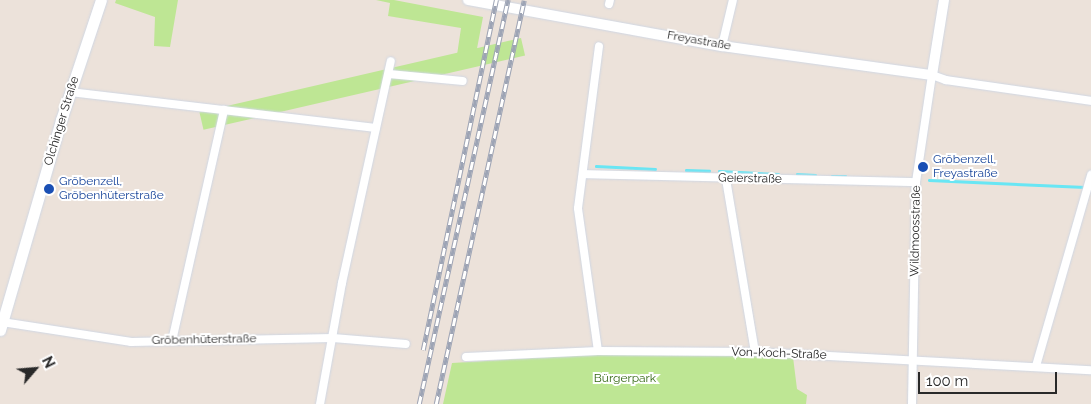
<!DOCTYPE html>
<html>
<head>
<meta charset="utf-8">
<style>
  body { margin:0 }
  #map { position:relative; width:1091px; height:404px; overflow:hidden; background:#ece2da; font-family:Raleway,sans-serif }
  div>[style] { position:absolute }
  .green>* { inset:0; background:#bee694; transform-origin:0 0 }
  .stream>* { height:2.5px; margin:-1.25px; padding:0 1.25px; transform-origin:1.25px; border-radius:1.25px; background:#68e6f4 }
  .roads { filter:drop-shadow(0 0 1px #d0d7e3) drop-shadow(0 0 1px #d0d7e3) }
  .minor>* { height:8px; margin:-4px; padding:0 4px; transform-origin:4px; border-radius:4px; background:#fff }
  .tertiary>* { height:10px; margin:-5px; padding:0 5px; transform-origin:5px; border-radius:5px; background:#fff }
  .secondary>* { height:11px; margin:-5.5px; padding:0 5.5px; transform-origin:5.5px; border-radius:5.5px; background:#fff }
  .rail>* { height:4.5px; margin-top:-2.25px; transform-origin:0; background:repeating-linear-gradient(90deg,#fff 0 8px,#9da4b5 0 16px); box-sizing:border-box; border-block:1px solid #9da4b5 }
  .dots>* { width:14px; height:14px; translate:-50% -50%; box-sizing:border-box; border:2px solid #fff; border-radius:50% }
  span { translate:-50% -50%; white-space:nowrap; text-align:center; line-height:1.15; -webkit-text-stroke:4px #fff; paint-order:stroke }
  .street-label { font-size:12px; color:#292929 }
  .transit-label { font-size:12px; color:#164399 }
  .left { translate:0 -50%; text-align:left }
  .park-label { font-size:12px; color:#366916 }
  .north { position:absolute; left:10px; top:344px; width:50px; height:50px; -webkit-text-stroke:4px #fff; paint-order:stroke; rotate:63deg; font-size:14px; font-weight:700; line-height:20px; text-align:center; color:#292929 }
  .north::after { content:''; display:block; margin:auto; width:18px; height:22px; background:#292929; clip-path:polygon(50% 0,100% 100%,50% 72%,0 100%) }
  .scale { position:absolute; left:918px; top:372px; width:139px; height:22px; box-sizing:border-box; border:2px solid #292929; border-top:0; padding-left:6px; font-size:15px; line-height:18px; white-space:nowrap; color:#292929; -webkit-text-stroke:4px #fff; paint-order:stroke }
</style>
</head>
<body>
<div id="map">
  <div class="green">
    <div style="clip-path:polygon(116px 0,178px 0,170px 47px,154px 46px,155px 17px,115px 3px)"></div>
    <div style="clip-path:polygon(376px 0,394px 0,483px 17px,475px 59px,457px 55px,461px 28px,388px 16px,390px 3px)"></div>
    <div style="left:521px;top:38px;width:18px;height:330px;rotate:77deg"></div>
    <div style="clip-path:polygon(597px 354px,793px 357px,797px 389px,807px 395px,806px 404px,443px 404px,452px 363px)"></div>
  </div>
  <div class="stream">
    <div style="left:596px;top:166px;width:59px;rotate:2.9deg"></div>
    <div style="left:686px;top:170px;width:23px;rotate:2deg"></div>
    <div style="left:719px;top:171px;width:59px;rotate:2.9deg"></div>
    <div style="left:797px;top:174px;width:18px;rotate:3deg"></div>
    <div style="left:832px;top:176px;width:14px"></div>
    <div style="left:929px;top:180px;width:156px;rotate:2.6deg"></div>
  </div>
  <div class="roads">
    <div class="minor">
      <div style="left:609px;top:4px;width:4px;rotate:-76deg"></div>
      <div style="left:722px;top:46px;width:47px;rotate:-76.6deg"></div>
      <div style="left:389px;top:74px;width:74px;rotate:5.4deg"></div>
      <div style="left:70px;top:92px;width:308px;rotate:6.7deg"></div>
      <div style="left:583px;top:174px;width:333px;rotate:1.4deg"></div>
      <div style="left:726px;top:179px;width:175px;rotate:80.5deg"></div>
      <div style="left:2px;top:322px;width:131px;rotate:8.8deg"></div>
      <div style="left:131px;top:342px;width:202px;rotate:-1.1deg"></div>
      <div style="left:333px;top:338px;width:73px;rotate:4.7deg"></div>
      <div style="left:172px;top:341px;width:237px;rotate:-77.3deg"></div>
      <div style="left:598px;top:351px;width:144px;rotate:-98deg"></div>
      <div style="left:578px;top:208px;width:163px;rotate:-82.6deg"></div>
      <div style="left:466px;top:357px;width:132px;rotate:-2.6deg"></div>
      <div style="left:598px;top:351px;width:157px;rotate:0.4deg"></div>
      <div style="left:755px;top:352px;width:336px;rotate:3.1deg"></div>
      <div style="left:1036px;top:366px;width:199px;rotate:-73.9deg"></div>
      <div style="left:320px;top:404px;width:123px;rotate:-79.7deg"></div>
      <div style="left:342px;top:283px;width:227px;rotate:-77.6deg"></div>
      <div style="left:912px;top:404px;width:222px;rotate:-89deg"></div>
      <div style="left:916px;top:182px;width:108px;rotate:-81.5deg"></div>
      <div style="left:932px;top:75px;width:15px;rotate:20deg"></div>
      <div style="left:946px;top:80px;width:147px;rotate:8.2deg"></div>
    </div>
    <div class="tertiary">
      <div style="left:468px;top:0;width:258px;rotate:10.3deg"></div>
      <div style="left:722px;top:46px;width:212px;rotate:7.9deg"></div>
      <div style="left:932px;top:75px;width:76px;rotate:-80.9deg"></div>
    </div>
    <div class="secondary">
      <div style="left:0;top:330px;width:219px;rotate:-73.8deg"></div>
      <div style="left:61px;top:120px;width:126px;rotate:-71.6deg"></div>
    </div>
  </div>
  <div class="rail">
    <div style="left:423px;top:350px;width:358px;rotate:-78.2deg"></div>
    <div style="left:419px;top:404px;width:414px;rotate:-77.6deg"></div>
    <div style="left:436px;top:404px;width:413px;rotate:-77.7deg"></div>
  </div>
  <div class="dots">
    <div style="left:923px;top:167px;background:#1a4fb4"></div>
    <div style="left:49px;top:189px;background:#1a4fb4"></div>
  </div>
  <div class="street-label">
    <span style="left:699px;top:41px;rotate:10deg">Freyastraße</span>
    <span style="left:62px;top:121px;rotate:-73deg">Olchinger Straße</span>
    <span style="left:750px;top:179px;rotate:1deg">Geierstraße</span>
    <span style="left:916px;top:231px;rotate:-89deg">Wildmoosstraße</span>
    <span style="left:204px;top:340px;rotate:-1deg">Gröbenhüterstraße</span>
    <span style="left:779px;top:354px;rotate:2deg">Von-Koch-Straße</span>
  </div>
  <div class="transit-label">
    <span class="left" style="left:933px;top:167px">Gröbenzell,<br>Freyastraße</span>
    <span class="left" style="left:59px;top:189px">Gröbenzell,<br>Gröbenhüterstraße</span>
  </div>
  <div class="park-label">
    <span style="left:625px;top:379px">Bürgerpark</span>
  </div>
  <div class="north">N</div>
  <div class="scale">100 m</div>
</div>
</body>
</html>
